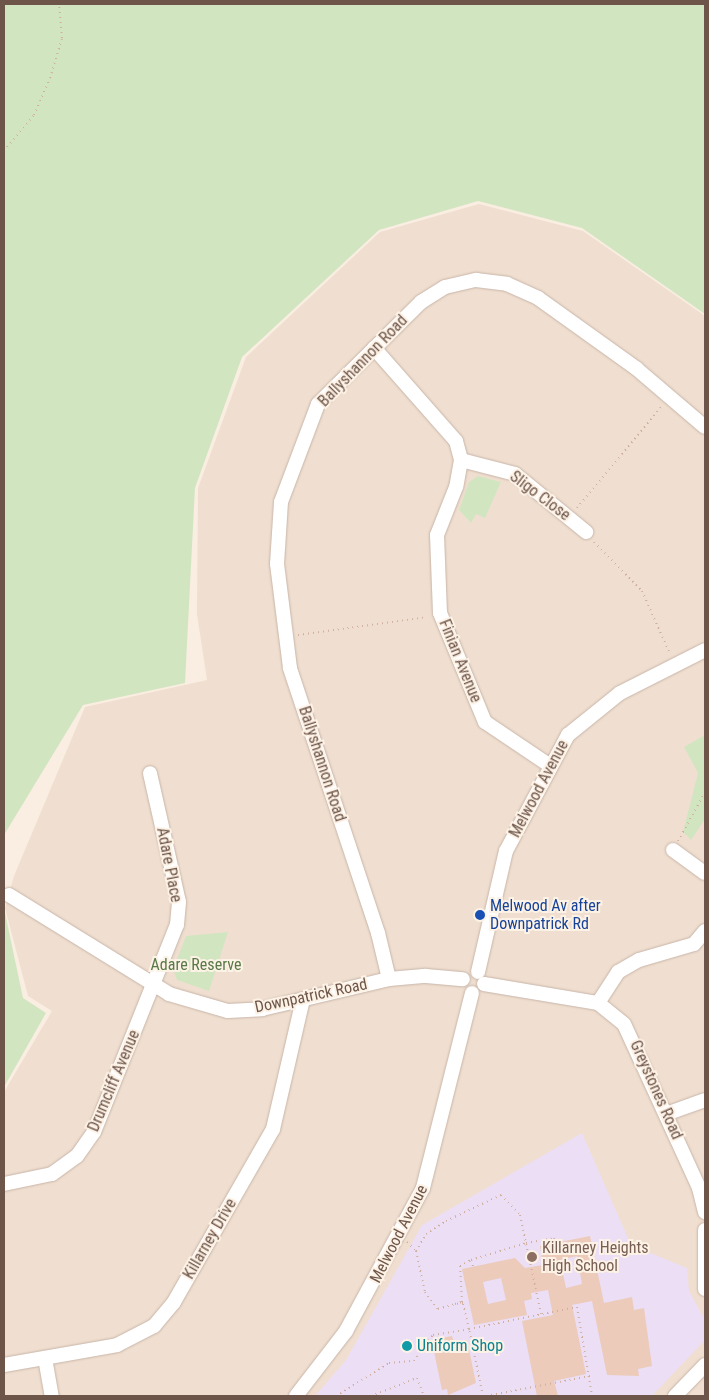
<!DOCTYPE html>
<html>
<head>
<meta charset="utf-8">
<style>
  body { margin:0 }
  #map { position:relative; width:709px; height:1400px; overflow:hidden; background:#f9eee1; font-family:"Roboto Condensed",sans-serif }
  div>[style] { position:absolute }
  .residential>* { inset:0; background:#f0dfd0 }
  .education>* { inset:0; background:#ebdef5 }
  .green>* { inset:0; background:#d2e5c1 }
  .building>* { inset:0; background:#eccbbb }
  .path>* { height:2px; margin-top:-1px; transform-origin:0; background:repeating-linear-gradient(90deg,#d0af9f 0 1px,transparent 0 5px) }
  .roads { filter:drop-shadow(0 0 1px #c8b5a9) drop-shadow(0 0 1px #c8b5a9) }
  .minor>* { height:14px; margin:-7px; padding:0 7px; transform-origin:7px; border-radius:7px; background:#fff }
  .dots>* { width:14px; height:14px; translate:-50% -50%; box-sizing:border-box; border:2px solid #fdf2e6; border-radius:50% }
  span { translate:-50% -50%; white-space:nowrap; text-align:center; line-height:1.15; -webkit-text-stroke:4px #fdf2e6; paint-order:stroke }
  .street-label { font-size:16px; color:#6e554a }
  .transit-label { font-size:16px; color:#164399 }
  .left { translate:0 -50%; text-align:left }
  .park-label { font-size:16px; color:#587847 }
  .education-label { font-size:16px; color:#785e54 }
  .culture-label { font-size:16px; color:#0d838f }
  .frame { position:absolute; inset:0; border:5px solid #6e554a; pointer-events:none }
</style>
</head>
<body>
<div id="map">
  <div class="residential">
    <div style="clip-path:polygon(479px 204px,583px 231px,705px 316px,705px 1396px,4px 1396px,4px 1092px,52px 1011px,28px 996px,5px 908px,14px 876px,85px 707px,207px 680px,197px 614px,198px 488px,246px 357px,380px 232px)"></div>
  </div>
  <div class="education">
    <div style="clip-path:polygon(582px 1133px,631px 1245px,687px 1268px,689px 1291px,705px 1320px,705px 1340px,652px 1396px,315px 1396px,346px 1360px,422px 1225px)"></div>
  </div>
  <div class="green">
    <div style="clip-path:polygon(4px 4px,705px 4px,705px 314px,582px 228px,478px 201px,379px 230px,242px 357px,195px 488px,185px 683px,83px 705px,4px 835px)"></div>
    <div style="clip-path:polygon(478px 476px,501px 482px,485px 518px,476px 514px,471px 523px,459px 510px,469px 482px)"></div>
    <div style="clip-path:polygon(705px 735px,705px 819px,691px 840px,683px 832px,698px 773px,684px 747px)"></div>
    <div style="clip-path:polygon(4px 908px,23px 998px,46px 1013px,4px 1087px)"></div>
    <div style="clip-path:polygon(228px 932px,209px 991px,177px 980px,173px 969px,186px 936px)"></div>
  </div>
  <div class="building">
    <div style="clip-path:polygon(evenodd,590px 1236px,604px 1303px,632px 1297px,634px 1310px,644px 1308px,652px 1366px,638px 1369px,639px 1376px,607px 1375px,592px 1301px,572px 1305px,586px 1374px,554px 1381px,558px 1396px,537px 1396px,522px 1321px,553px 1315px,548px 1290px,531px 1293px,532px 1299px,524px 1301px,527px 1315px,474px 1325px,462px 1269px,515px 1258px,525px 1268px,543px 1265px,540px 1246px,590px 1236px,577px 1256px,582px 1284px,566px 1288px,560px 1260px,577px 1256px,590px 1236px,501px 1278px,506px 1300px,488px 1304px,483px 1282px,501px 1278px)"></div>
    <div style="clip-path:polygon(452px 1336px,454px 1343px,467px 1340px,476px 1383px,448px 1395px,447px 1389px,442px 1390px,433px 1347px,438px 1346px,436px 1339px)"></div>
  </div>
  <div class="path">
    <div style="left:4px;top:151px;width:47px;rotate:-50.2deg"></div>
    <div style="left:34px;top:115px;width:40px;rotate:-66.6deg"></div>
    <div style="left:50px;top:78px;width:42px;rotate:-73.3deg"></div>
    <div style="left:62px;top:38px;width:34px;rotate:-95deg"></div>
    <div style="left:577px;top:508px;width:133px;rotate:-50.2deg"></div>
    <div style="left:594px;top:542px;width:69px;rotate:45.6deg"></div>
    <div style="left:642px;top:591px;width:69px;rotate:66deg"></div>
    <div style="left:298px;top:635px;width:130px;rotate:-7.9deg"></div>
    <div style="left:678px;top:841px;width:56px;rotate:-61.1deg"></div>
    <div style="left:407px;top:1242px;width:13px;rotate:45deg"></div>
    <div style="left:416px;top:1251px;width:42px;rotate:77.6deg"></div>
    <div style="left:425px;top:1292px;width:21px;rotate:53deg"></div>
    <div style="left:438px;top:1309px;width:18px;rotate:-16deg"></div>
    <div style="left:416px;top:1251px;width:20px;rotate:-60deg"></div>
    <div style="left:426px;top:1234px;width:24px;rotate:-33deg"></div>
    <div style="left:446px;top:1221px;width:61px;rotate:-25.3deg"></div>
    <div style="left:501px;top:1195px;width:28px;rotate:46deg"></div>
    <div style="left:520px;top:1215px;width:101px;rotate:78deg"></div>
    <div style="left:473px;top:1266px;width:6px;rotate:-108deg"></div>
    <div style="left:471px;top:1260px;width:58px;rotate:-17.2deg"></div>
    <div style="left:526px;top:1243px;width:28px;rotate:-10deg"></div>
    <div style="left:554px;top:1238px;width:6px;rotate:59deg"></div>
    <div style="left:336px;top:1396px;width:62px;rotate:-31.9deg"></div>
    <div style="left:389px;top:1363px;width:25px;rotate:-5deg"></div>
    <div style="left:414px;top:1361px;width:32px;rotate:-54deg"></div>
    <div style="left:433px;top:1335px;width:36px;rotate:-9deg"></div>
    <div style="left:469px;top:1329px;width:27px;rotate:-103deg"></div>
    <div style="left:463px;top:1303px;width:8px;rotate:173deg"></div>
    <div style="left:455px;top:1304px;width:7px;rotate:-16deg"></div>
    <div style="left:462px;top:1302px;width:36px;rotate:-93deg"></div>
    <div style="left:460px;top:1266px;width:13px;rotate:-29deg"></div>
    <div style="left:371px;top:1396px;width:49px;rotate:-21.4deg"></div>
    <div style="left:417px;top:1378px;width:19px;rotate:69deg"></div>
    <div style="left:483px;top:1396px;width:68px;rotate:-101.8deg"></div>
    <div style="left:469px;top:1329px;width:110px;rotate:-11.5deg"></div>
    <div style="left:577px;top:1307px;width:90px;rotate:80.4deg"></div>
    <div style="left:486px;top:1396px;width:106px;rotate:-10.9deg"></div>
  </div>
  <div class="roads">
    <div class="minor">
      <div style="left:374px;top:348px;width:124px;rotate:48.6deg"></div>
      <div style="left:456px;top:441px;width:20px;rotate:75deg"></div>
      <div style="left:461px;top:460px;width:27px;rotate:100deg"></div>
      <div style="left:456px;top:487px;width:52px;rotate:111.6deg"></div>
      <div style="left:437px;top:535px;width:78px;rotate:87.8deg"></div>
      <div style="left:440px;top:613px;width:118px;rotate:67.6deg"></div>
      <div style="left:485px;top:722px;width:77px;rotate:33.9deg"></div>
      <div style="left:461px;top:460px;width:56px;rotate:14.5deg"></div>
      <div style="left:515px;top:474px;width:92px;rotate:39.2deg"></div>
      <div style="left:673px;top:850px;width:39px;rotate:36deg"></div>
      <div style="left:9px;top:895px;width:188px;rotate:31.7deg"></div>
      <div style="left:169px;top:994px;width:61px;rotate:16.1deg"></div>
      <div style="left:228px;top:1011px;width:34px;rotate:-3deg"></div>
      <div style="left:262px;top:1009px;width:130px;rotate:-13.3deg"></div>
      <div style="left:389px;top:979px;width:37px;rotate:-5deg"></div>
      <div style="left:426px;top:976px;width:37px;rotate:5deg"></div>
      <div style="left:478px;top:972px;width:124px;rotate:-77deg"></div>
      <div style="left:506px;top:851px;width:132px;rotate:-61.9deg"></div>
      <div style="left:568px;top:735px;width:67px;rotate:-38.9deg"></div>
      <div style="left:620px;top:693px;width:95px;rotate:-26.8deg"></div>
      <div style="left:389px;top:979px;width:47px;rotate:-103.4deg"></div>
      <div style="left:378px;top:933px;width:279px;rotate:-108.4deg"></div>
      <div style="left:290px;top:668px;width:105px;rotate:-97.1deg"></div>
      <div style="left:277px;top:564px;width:62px;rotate:-86.3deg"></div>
      <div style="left:281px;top:502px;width:105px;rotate:-69.3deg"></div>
      <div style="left:318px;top:404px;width:145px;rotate:-44.7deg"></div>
      <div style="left:421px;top:302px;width:28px;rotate:-32deg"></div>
      <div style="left:445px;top:287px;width:32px;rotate:-13deg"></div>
      <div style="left:476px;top:280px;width:31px;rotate:7deg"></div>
      <div style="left:507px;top:284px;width:34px;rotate:24deg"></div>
      <div style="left:538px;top:298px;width:122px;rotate:35.6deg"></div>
      <div style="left:637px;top:369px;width:89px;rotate:40.5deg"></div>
      <div style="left:484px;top:984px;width:116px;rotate:9.5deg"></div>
      <div style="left:598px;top:1003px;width:33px;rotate:39deg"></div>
      <div style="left:624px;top:1024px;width:180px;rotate:65.4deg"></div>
      <div style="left:699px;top:1188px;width:25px;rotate:76deg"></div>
      <div style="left:598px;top:1003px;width:37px;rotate:-57deg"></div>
      <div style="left:618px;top:972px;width:24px;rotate:-30deg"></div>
      <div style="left:639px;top:960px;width:57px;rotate:-16.2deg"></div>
      <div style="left:694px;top:944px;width:17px;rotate:-50deg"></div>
      <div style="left:666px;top:1114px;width:41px;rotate:-19.7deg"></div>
      <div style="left:4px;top:1184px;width:49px;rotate:-11.8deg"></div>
      <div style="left:52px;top:1174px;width:31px;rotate:-36deg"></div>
      <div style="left:77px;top:1156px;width:29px;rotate:-55deg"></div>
      <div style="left:94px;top:1132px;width:223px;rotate:-68.2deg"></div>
      <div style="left:177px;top:925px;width:23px;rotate:-85deg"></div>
      <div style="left:179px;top:902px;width:132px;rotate:-102.7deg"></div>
      <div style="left:705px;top:1230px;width:59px;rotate:90deg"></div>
      <div style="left:45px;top:1358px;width:39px;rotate:80deg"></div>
      <div style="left:4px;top:1365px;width:115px;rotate:-10deg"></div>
      <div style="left:117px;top:1345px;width:42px;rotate:-27.2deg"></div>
      <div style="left:154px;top:1326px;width:31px;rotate:-50deg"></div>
      <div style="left:174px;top:1302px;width:199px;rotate:-60.2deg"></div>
      <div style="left:273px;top:1129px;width:133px;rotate:-77deg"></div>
      <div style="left:296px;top:1396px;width:82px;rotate:-52.4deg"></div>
      <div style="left:346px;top:1331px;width:162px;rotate:-61.7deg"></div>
      <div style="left:423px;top:1188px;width:201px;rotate:-75.9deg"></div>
      <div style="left:675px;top:1396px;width:43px;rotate:-45.9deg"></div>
    </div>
  </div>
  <div class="dots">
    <div style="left:480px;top:915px;background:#1a4fb4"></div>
    <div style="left:532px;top:1257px;background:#8d6e63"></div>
    <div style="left:407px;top:1346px;background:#0f9aa8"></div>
  </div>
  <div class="street-label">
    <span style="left:363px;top:361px;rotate:-46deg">Ballyshannon Road</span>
    <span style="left:540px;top:496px;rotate:37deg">Sligo Close</span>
    <span style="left:460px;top:661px;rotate:68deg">Finian Avenue</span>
    <span style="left:322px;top:764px;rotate:72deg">Ballyshannon Road</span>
    <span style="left:539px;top:789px;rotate:-62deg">Melwood Avenue</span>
    <span style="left:169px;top:865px;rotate:79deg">Adare Place</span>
    <span style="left:311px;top:996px;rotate:-12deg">Downpatrick Road</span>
    <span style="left:114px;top:1081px;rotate:-67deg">Drumcliff Avenue</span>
    <span style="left:656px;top:1090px;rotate:66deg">Greystones Road</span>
    <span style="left:399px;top:1234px;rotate:-63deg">Melwood Avenue</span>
    <span style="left:210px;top:1239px;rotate:-60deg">Killarney Drive</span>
  </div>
  <div class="transit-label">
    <span class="left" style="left:490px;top:915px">Melwood Av after<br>Downpatrick Rd</span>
  </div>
  <div class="park-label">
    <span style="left:196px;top:965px">Adare Reserve</span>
  </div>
  <div class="education-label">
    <span class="left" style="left:542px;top:1257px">Killarney Heights<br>High School</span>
  </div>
  <div class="culture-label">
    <span class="left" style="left:417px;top:1346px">Uniform Shop</span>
  </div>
  <div class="frame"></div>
</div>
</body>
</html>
